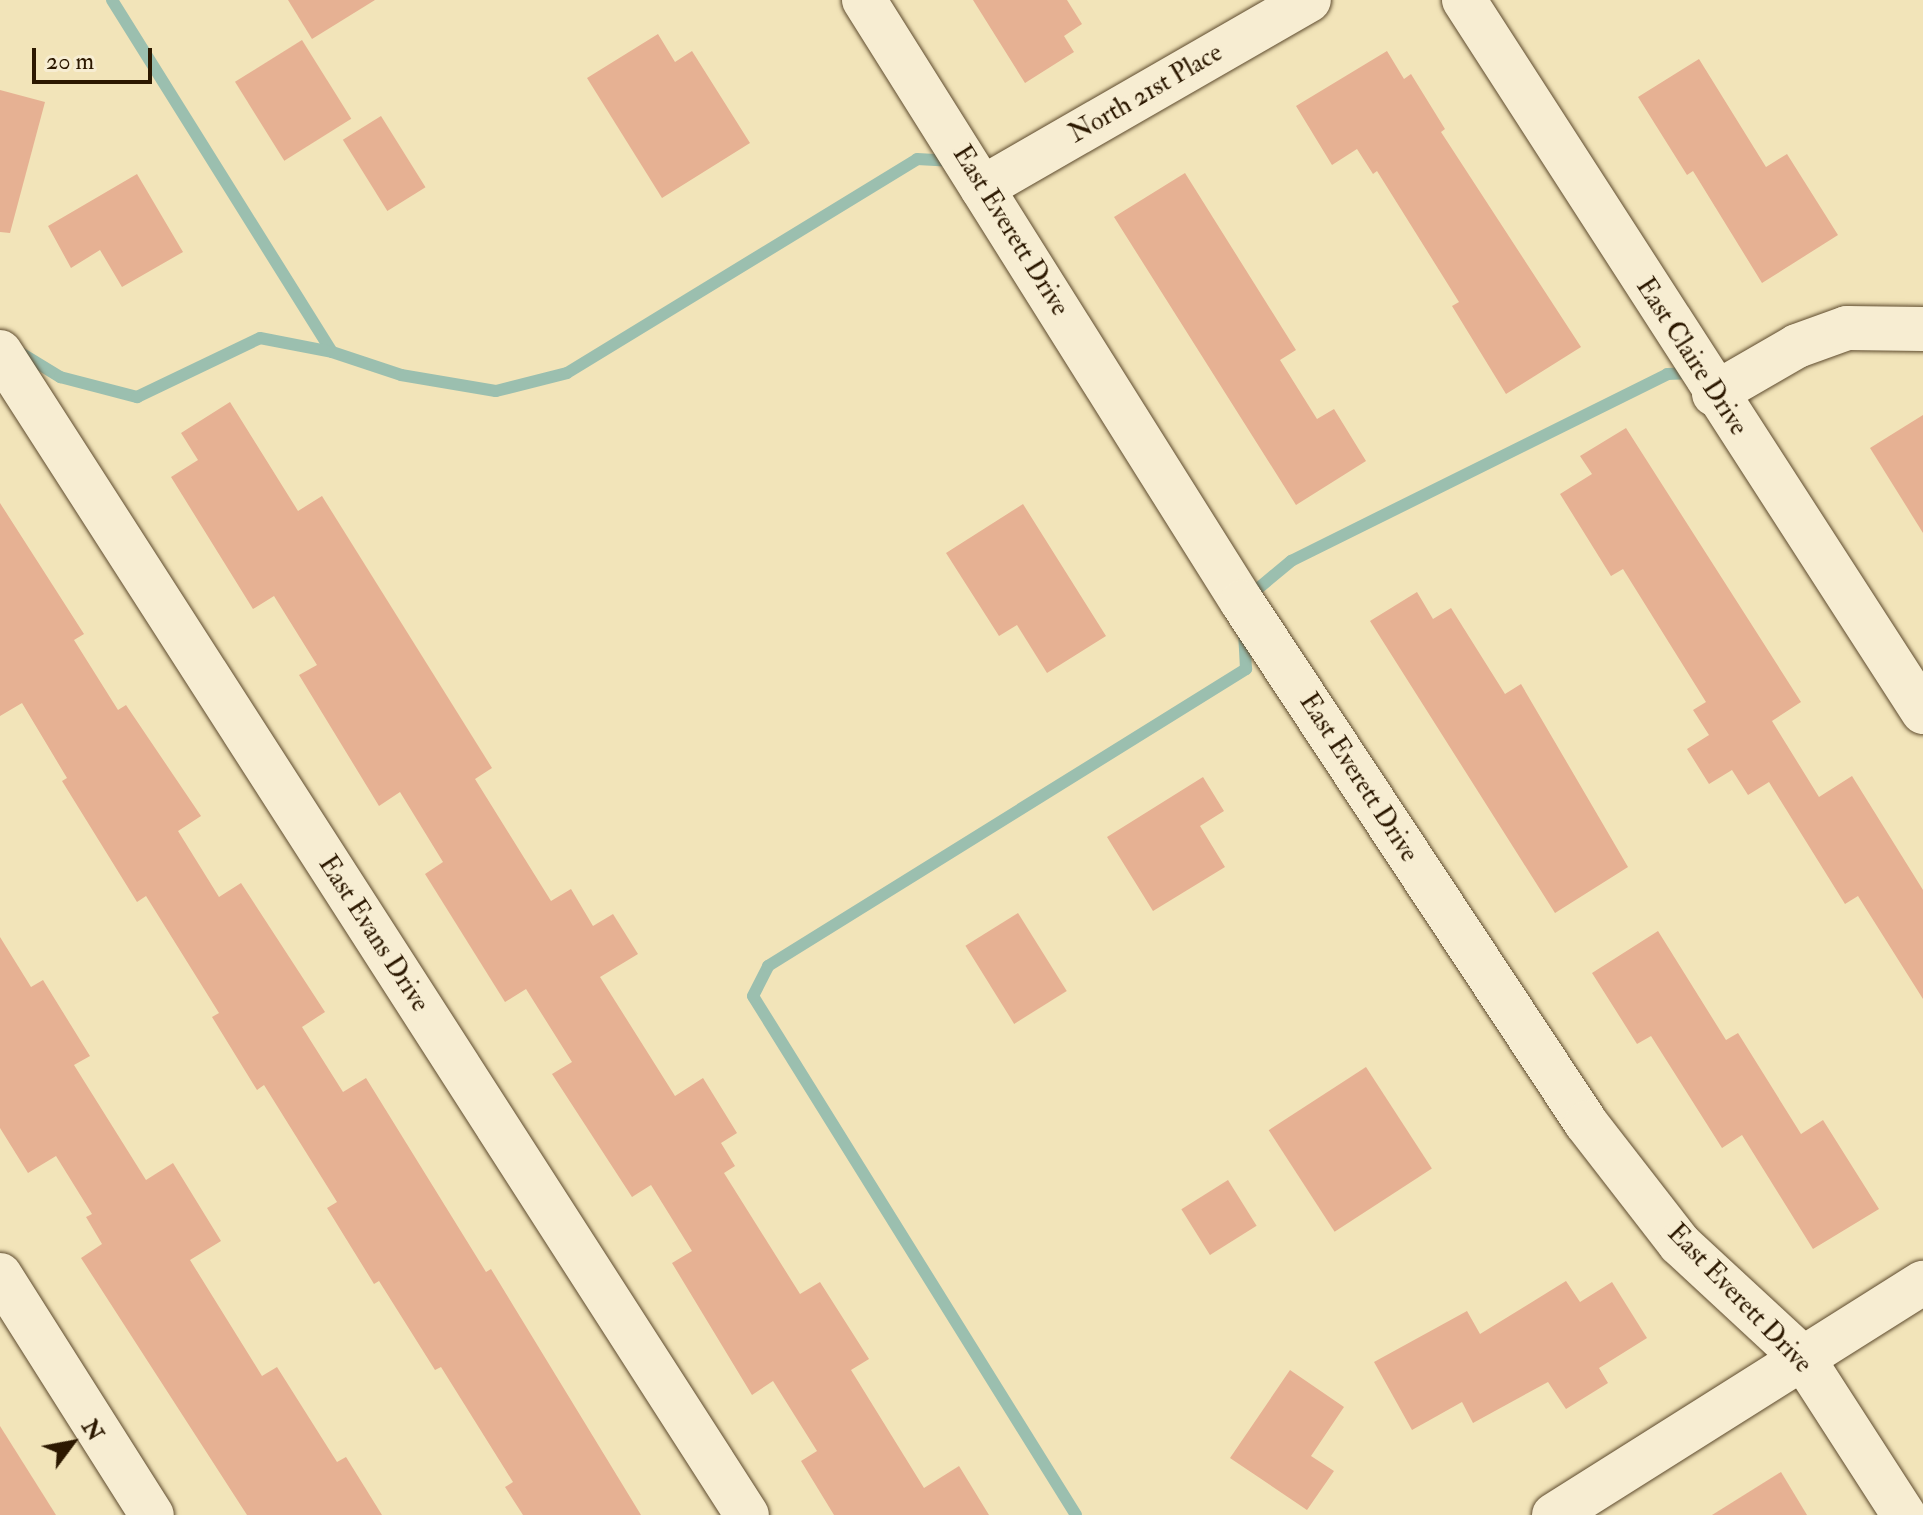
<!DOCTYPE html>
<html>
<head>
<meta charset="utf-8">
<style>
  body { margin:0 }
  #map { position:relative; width:1923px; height:1515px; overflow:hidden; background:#f2e4b9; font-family:"IM FELL Double Pica",serif }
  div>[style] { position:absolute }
  .stream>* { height:12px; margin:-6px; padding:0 6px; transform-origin:6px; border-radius:6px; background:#9bbfaf }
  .building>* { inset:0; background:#e6b193; transform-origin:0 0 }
  .roads { filter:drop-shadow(0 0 2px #5e4b2e) drop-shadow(0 0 2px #5e4b2e) }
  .minor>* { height:44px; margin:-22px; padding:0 22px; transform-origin:22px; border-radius:22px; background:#f7edd2 }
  span { translate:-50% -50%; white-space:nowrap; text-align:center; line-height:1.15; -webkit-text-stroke:6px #f7edd2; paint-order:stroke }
  .street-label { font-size:26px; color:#2c1800 }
  .north { position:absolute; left:32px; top:1403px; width:80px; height:80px; -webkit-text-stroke:6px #f7edd2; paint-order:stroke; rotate:58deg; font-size:22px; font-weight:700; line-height:32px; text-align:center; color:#2c1800 }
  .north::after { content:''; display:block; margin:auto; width:28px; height:36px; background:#2c1800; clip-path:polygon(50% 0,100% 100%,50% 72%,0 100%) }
  .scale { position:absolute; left:32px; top:48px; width:120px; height:36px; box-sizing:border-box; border:4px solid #2c1800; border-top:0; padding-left:10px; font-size:24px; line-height:28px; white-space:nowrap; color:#2c1800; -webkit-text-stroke:6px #f7edd2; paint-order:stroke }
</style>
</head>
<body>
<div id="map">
  <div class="stream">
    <div style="left:112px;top:0;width:415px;rotate:58deg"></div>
    <div style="left:16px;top:350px;width:52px;rotate:31.5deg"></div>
    <div style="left:60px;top:377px;width:80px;rotate:14.6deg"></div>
    <div style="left:137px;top:397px;width:136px;rotate:-25.6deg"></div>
    <div style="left:260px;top:338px;width:73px;rotate:11deg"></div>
    <div style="left:332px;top:352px;width:73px;rotate:18.4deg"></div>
    <div style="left:401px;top:375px;width:96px;rotate:9.6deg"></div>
    <div style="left:496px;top:391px;width:73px;rotate:-14.2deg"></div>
    <div style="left:567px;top:373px;width:410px;rotate:-31.4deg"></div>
    <div style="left:917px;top:159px;width:37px;rotate:3deg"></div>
    <div style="left:1249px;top:596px;width:55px;rotate:-39.8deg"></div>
    <div style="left:1291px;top:561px;width:420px;rotate:-26.4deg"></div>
    <div style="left:1667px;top:374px;width:27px;rotate:-2deg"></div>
    <div style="left:1076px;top:1515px;width:611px;rotate:-121.9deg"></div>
    <div style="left:753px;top:996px;width:34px;rotate:-63deg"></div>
    <div style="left:768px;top:966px;width:563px;rotate:-31.85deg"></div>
    <div style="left:1246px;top:669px;width:38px;rotate:-93deg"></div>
  </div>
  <div class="building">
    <div style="clip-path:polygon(288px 0,375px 0,312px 39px)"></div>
    <div style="clip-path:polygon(973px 0,1067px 0,1082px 24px,1064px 36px,1074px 52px,1025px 83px)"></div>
    <div style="clip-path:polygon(658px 34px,675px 62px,692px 51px,750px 143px,662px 198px,587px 78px)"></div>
    <div style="left:302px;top:40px;width:93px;height:79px;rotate:58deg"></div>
    <div style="clip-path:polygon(1387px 51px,1404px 79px,1411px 74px,1445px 129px,1441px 132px,1581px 347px,1506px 394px,1452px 306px,1459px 302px,1377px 171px,1373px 174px,1357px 149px,1332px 165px,1296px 106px)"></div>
    <div style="clip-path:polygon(1699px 59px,1766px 167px,1787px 154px,1838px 235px,1762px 283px,1693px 171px,1687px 175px,1638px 97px)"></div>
    <div style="clip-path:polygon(0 90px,45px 102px,10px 233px,0 232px)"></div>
    <div style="left:381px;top:116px;width:84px;height:45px;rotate:58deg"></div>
    <div style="clip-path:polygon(1185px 173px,1296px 350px,1280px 360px,1317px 419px,1334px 409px,1366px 461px,1296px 505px,1114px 217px)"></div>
    <div style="clip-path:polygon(137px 174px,183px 252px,122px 287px,100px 250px,71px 268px,48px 226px)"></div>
    <div style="clip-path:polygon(230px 402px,298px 511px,322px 496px,492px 768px,475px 779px,551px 901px,571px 889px,593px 926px,613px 914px,638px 954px,600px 977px,675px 1096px,703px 1078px,737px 1133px,721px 1143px,735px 1166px,724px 1173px,800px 1294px,820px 1282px,869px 1359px,851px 1370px,924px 1488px,959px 1466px,989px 1515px,834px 1515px,801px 1461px,817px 1451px,773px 1381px,752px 1395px,672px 1263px,692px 1251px,651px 1185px,632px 1197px,552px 1074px,572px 1062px,526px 989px,505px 1002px,425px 874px,443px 862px,400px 792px,379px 806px,299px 675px,317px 665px,274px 596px,253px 609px,171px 477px,198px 460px,181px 433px)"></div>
    <div style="clip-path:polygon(1923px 415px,1923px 533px,1870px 448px)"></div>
    <div style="clip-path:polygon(1626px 428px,1801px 702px,1772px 721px,1819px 797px,1852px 776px,1923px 890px,1923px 999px,1858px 896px,1845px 904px,1769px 782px,1748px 795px,1732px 770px,1709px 784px,1687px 749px,1709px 735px,1693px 710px,1706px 702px,1623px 569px,1611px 576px,1560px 494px,1592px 474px,1580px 456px)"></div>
    <div style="clip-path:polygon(0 503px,84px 634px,74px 640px,118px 710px,126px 705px,201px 816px,178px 831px,219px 897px,241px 883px,325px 1012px,302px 1027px,343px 1092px,366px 1078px,486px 1272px,491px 1269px,641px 1515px,523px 1515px,505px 1487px,513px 1482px,441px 1367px,435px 1370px,379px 1281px,374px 1284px,327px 1208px,337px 1202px,264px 1085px,257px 1090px,212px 1017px,219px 1013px,146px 896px,137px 902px,62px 781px,67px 778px,22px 703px,0 716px)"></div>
    <div style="clip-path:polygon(1023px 504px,1106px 636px,1047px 673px,1017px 625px,999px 636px,946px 553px)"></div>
    <div style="clip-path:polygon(1417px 592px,1433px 619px,1451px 608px,1505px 694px,1521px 684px,1628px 867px,1555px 913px,1370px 621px)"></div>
    <div style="clip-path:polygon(1203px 777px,1224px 811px,1200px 826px,1225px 867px,1153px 911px,1107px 837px)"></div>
    <div style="left:1018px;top:913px;width:92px;height:62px;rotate:58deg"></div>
    <div style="clip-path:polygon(1658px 931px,1726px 1040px,1738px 1033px,1801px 1134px,1823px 1120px,1879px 1209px,1813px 1249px,1742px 1135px,1722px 1148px,1651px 1036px,1637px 1044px,1592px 973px)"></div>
    <div style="clip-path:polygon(0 937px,31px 987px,43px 980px,90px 1056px,74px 1065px,146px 1180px,173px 1163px,221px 1241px,190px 1260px,262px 1376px,277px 1367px,337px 1462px,346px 1457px,382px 1515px,247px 1515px,81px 1258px,102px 1244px,86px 1217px,92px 1214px,56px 1156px,28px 1173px,0 1128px)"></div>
    <div style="left:1366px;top:1067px;width:121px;height:116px;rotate:57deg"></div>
    <div style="left:1228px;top:1180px;width:54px;height:55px;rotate:58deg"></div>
    <div style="clip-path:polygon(1566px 1281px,1580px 1302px,1612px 1282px,1647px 1338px,1599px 1368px,1608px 1383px,1566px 1409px,1548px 1382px,1473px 1423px,1462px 1402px,1412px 1430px,1374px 1362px,1467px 1311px,1480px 1334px)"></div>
    <div style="clip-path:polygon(1290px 1370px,1344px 1407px,1311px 1456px,1334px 1471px,1307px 1510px,1230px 1458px)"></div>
    <div style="clip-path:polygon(0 1426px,56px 1515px,0 1515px)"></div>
    <div style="clip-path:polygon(1781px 1472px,1807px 1515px,1712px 1515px)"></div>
  </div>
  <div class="roads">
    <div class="minor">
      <div style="left:864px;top:0;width:711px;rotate:57.88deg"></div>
      <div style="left:1242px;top:602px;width:624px;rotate:56.56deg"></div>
      <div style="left:1586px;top:1123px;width:153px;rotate:52.2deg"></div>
      <div style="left:1680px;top:1244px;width:166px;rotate:42.8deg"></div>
      <div style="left:1802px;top:1357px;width:188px;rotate:57.2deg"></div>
      <div style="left:1464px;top:0;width:847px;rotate:57.19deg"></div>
      <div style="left:982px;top:188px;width:377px;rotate:-29.9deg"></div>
      <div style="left:0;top:352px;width:1382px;rotate:57.29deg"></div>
      <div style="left:1714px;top:394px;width:96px;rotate:-30deg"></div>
      <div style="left:1797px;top:346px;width:53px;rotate:-19.8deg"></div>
      <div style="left:1847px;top:328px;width:76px;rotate:0.8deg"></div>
      <div style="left:0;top:1275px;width:284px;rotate:57.7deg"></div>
      <div style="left:1554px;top:1515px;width:436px;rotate:-32.2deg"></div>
    </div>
  </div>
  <div class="street-label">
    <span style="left:1146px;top:94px;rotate:-30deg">North 21st Place</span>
    <span style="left:1010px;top:231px;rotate:58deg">East Everett Drive</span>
    <span style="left:1691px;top:357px;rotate:57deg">East Claire Drive</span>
    <span style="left:1358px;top:778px;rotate:57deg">East Everett Drive</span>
    <span style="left:373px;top:934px;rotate:57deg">East Evans Drive</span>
    <span style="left:1739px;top:1299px;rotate:46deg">East Everett Drive</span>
  </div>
  <div class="north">N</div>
  <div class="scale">20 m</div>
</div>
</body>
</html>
